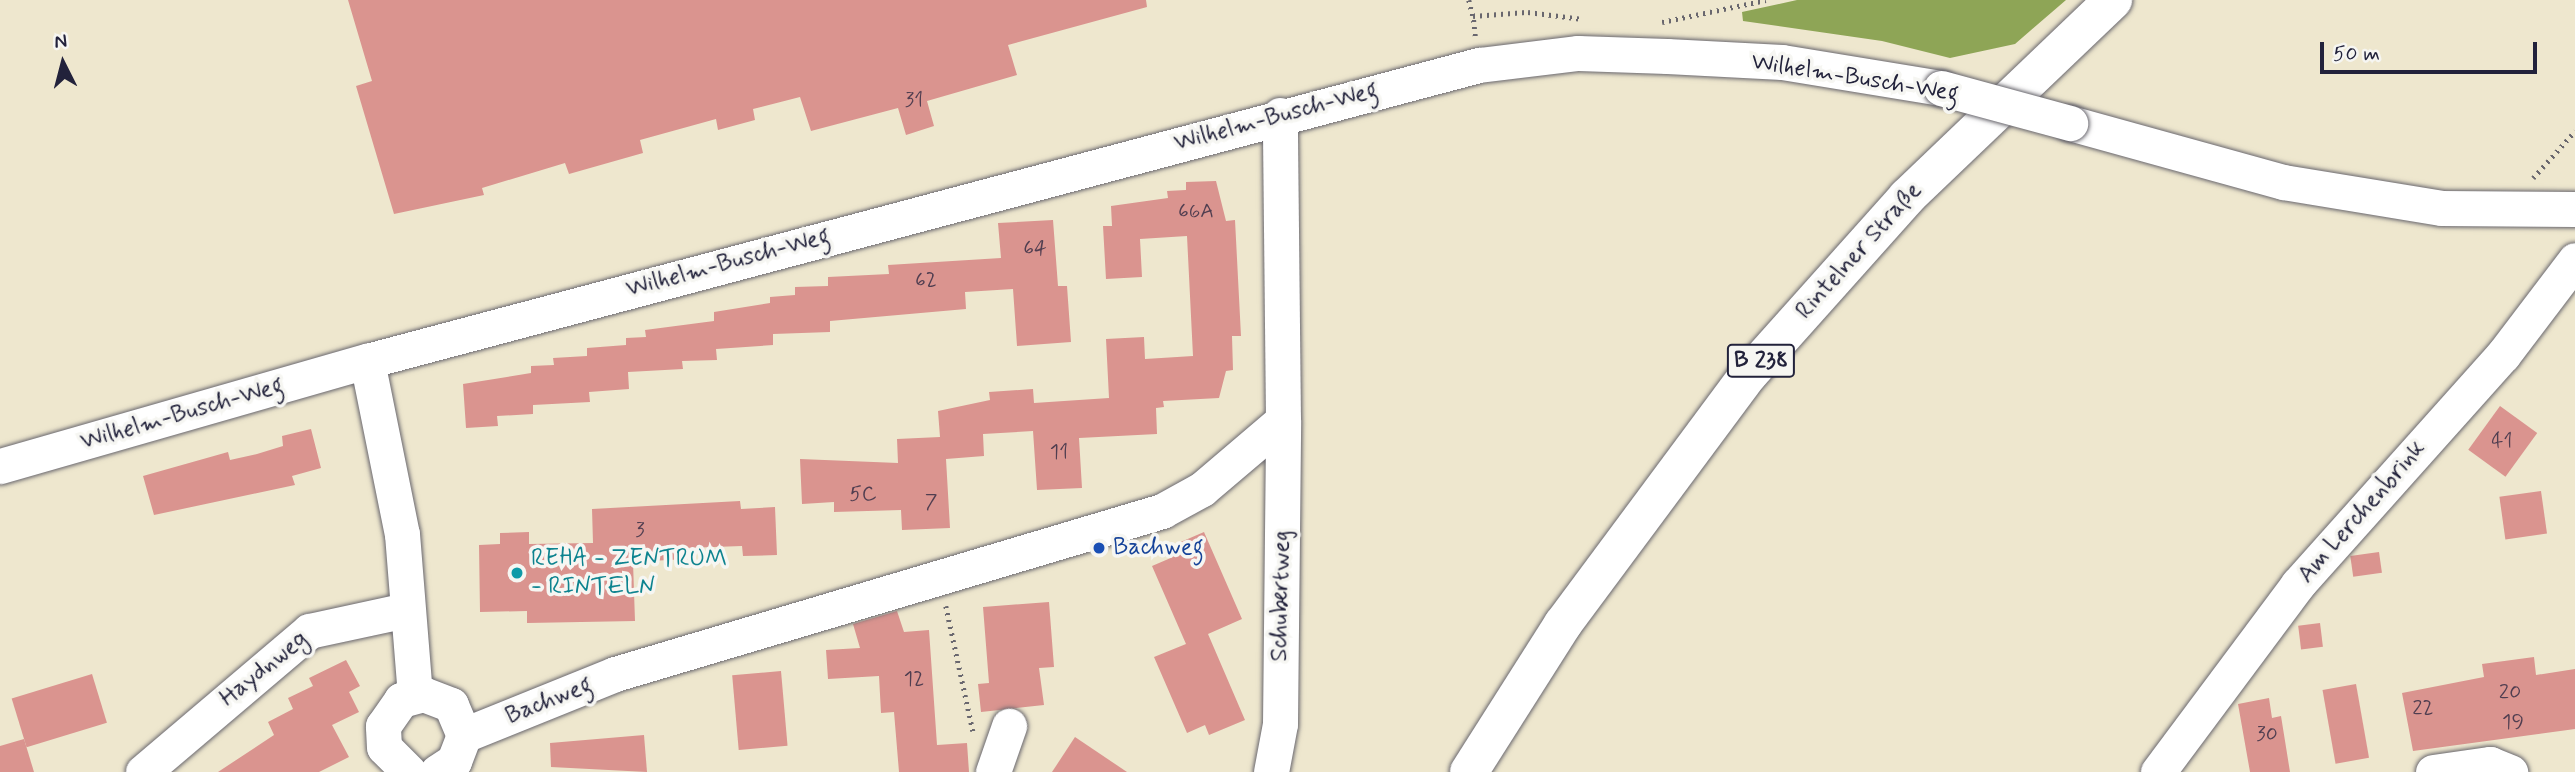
<!DOCTYPE html>
<html>
<head>
<meta charset="utf-8">
<style>
  body { margin:0 }
  #map { position:relative; width:2575px; height:772px; overflow:hidden; background:#eee7ce; font-family:Mynerve,sans-serif }
  div>[style] { position:absolute }
  .forest>* { inset:0; background:#8ea556 }
  .building>* { inset:0; background:#da948f; transform-origin:0 0 }
  .path>* { height:4.5px; margin-top:-2.25px; transform-origin:0; background:repeating-linear-gradient(90deg,#69676e 0 2px,transparent 0 7px) }
  .roads { filter:drop-shadow(0 0 2px #69676e) drop-shadow(0 0 2px #69676e) }
  .minor>* { height:35px; margin:-17.5px; padding:0 17.5px; transform-origin:17.5px; border-radius:17.5px; background:#fff }
  .major>* { height:38px; margin:-19px; padding:0 19px; transform-origin:19px; border-radius:19px; background:#fff }
  .bridges { filter:drop-shadow(0 0 2px #69676e) drop-shadow(0 0 2px #69676e) }
  .minor-bridge>* { height:35px; margin:-17.5px; padding:0 17.5px; transform-origin:17.5px; border-radius:17.5px; background:#fff }
  .dots>* { width:19px; height:19px; translate:-50% -50%; box-sizing:border-box; border:4px solid #f6f6f2; border-radius:50% }
  span { translate:-50% -50%; white-space:nowrap; text-align:center; line-height:1.15; -webkit-text-stroke:7px #f6f6f2; paint-order:stroke }
  .number-label { font-size:21px; color:#503e50 }
  .number-label span { -webkit-text-stroke-width:0 }
  .shield-label span { padding:2px 5px; background:#f6f6f2; border:2px solid; border-radius:5px; -webkit-text-stroke-width:0 }
  .shield-label { font-size:23px; color:#22223b; font-weight:700 }
  .street-label { font-size:24px; color:#22223b }
  .transit-label { font-size:24px; color:#164399 }
  .left { translate:0 -50%; text-align:left }
  .culture-label { font-size:24px; color:#0d838f }
  .north { position:absolute; left:28px; top:28px; width:70px; height:70px; -webkit-text-stroke:5px #f6f6f2; paint-order:stroke; rotate:354deg; font-size:19px; font-weight:700; line-height:28px; text-align:center; color:#22223b }
  .north::after { content:''; display:block; margin:auto; width:24px; height:32px; background:#22223b; clip-path:polygon(50% 0,100% 100%,50% 72%,0 100%) }
  .scale { position:absolute; left:2320px; top:42px; width:217px; height:32px; box-sizing:border-box; border:4px solid #22223b; border-top:0; padding-left:9px; font-size:21px; line-height:24px; white-space:nowrap; color:#22223b; -webkit-text-stroke:5px #f6f6f2; paint-order:stroke }
</style>
</head>
<body>
<div id="map">
  <div class="forest">
    <div style="clip-path:polygon(1797px 0,2066px 0,2015px 44px,1950px 58px,1882px 41px,1743px 21px,1742px 12px)"></div>
  </div>
  <div class="building">
    <div style="clip-path:polygon(348px 0,1146px 0,1147px 7px,1008px 45px,1017px 75px,927px 101px,934px 126px,906px 135px,898px 108px,811px 131px,800px 97px,753px 109px,755px 120px,718px 130px,716px 119px,640px 140px,643px 153px,569px 174px,565px 163px,482px 188px,484px 195px,394px 214px,356px 86px,372px 81px)"></div>
    <div style="clip-path:polygon(1216px 181px,1226px 221px,1235px 220px,1241px 336px,1232px 336px,1233px 370px,1226px 371px,1219px 398px,1163px 401px,1164px 407px,1156px 408px,1157px 434px,1079px 438px,1082px 488px,1037px 490px,1033px 431px,983px 434px,984px 456px,946px 459px,950px 528px,902px 530px,901px 510px,834px 512px,834px 502px,802px 504px,800px 459px,898px 463px,897px 439px,940px 437px,938px 411px,990px 400px,989px 392px,1033px 389px,1034px 403px,1109px 398px,1106px 339px,1144px 337px,1145px 359px,1193px 356px,1187px 236px,1140px 239px,1142px 277px,1106px 279px,1103px 226px,1112px 226px,1111px 206px,1168px 198px,1167px 191px,1186px 190px,1186px 182px)"></div>
    <div style="clip-path:polygon(1053px 220px,1058px 286px,1067px 286px,1071px 342px,1017px 346px,1013px 289px,965px 292px,966px 309px,830px 321px,830px 332px,773px 334px,773px 345px,716px 349px,717px 360px,682px 361px,683px 369px,628px 372px,629px 389px,589px 392px,590px 402px,533px 405px,533px 414px,497px 416px,498px 426px,466px 428px,463px 384px,531px 373px,531px 366px,554px 365px,553px 358px,587px 356px,587px 348px,626px 345px,626px 338px,646px 337px,645px 330px,714px 321px,714px 312px,770px 303px,770px 297px,795px 295px,795px 287px,828px 286px,828px 277px,889px 274px,888px 265px,1001px 258px,998px 223px)"></div>
    <div style="left:2500px;top:406px;width:46px;height:54px;rotate:36deg"></div>
    <div style="clip-path:polygon(311px 429px,321px 468px,292px 476px,295px 485px,154px 515px,143px 476px,228px 452px,230px 460px,257px 454px,283px 446px,282px 436px)"></div>
    <div style="left:2541px;top:491px;width:43px;height:42px;rotate:82deg"></div>
    <div style="clip-path:polygon(740px 501px,741px 509px,775px 507px,777px 555px,743px 556px,742px 546px,686px 548px,686px 559px,633px 562px,635px 621px,527px 623px,527px 611px,480px 612px,479px 545px,500px 544px,500px 533px,529px 532px,529px 544px,593px 543px,592px 509px)"></div>
    <div style="clip-path:polygon(1204px 532px,1242px 619px,1208px 634px,1245px 720px,1209px 735px,1205px 725px,1187px 733px,1154px 657px,1186px 644px,1152px 566px,1173px 557px,1169px 547px)"></div>
    <div style="left:2379px;top:552px;width:21px;height:29px;rotate:82deg"></div>
    <div style="clip-path:polygon(1049px 602px,1054px 667px,1039px 668px,1044px 705px,981px 712px,978px 684px,989px 683px,983px 607px)"></div>
    <div style="clip-path:polygon(897px 611px,904px 632px,929px 630px,937px 745px,967px 743px,969px 772px,899px 772px,894px 712px,881px 713px,879px 676px,828px 679px,826px 650px,860px 648px,853px 624px)"></div>
    <div style="left:2320px;top:623px;width:24px;height:22px;rotate:83deg"></div>
    <div style="clip-path:polygon(2534px 657px,2536px 675px,2575px 669px,2575px 729px,2413px 751px,2402px 693px,2484px 677px,2482px 664px)"></div>
    <div style="clip-path:polygon(346px 660px,360px 686px,349px 692px,359px 712px,332px 725px,349px 757px,319px 772px,218px 772px,274px 735px,268px 722px,293px 709px,288px 698px,313px 686px,309px 678px)"></div>
    <div style="left:781px;top:671px;width:75px;height:49px;rotate:85deg"></div>
    <div style="left:92px;top:674px;width:51px;height:84px;rotate:73deg"></div>
    <div style="left:2356px;top:684px;width:75px;height:34px;rotate:80deg"></div>
    <div style="clip-path:polygon(2269px 698px,2272px 718px,2281px 716px,2290px 772px,2250px 772px,2238px 704px)"></div>
    <div style="clip-path:polygon(644px 735px,647px 772px,551px 767px,550px 743px)"></div>
    <div style="clip-path:polygon(1075px 737px,1127px 772px,1052px 772px)"></div>
    <div style="clip-path:polygon(24px 739px,34px 772px,0 772px,0 746px)"></div>
  </div>
  <div class="path">
    <div style="left:1469px;top:0;width:16px;rotate:76deg"></div>
    <div style="left:1662px;top:22px;width:106px;rotate:-11.9deg"></div>
    <div style="left:1475px;top:36px;width:20px;rotate:-96deg"></div>
    <div style="left:1473px;top:16px;width:55px;rotate:-4.2deg"></div>
    <div style="left:1528px;top:12px;width:55px;rotate:7.3deg"></div>
    <div style="left:2533px;top:178px;width:63px;rotate:-48.2deg"></div>
    <div style="left:946px;top:606px;width:128px;rotate:77.8deg"></div>
  </div>
  <div class="roads">
    <div class="minor">
      <div style="left:2070px;top:123px;width:221px;rotate:15.5deg"></div>
      <div style="left:2283px;top:182px;width:160px;rotate:9.3deg"></div>
      <div style="left:2441px;top:208px;width:134px;rotate:0.4deg"></div>
      <div style="left:367px;top:361px;width:177px;rotate:78.6deg"></div>
      <div style="left:402px;top:534px;width:162px;rotate:85.4deg"></div>
      <div style="left:0;top:466px;width:382px;rotate:-16deg"></div>
      <div style="left:367px;top:361px;width:1151px;rotate:-14.91deg"></div>
      <div style="left:1479px;top:65px;width:100px;rotate:-6.9deg"></div>
      <div style="left:1578px;top:53px;width:89px;rotate:1.9deg"></div>
      <div style="left:1667px;top:56px;width:115px;rotate:3deg"></div>
      <div style="left:1782px;top:62px;width:161px;rotate:9.3deg"></div>
      <div style="left:464px;top:735px;width:163px;rotate:-22deg"></div>
      <div style="left:615px;top:674px;width:571px;rotate:-16.59deg"></div>
      <div style="left:1162px;top:511px;width:46px;rotate:-28.8deg"></div>
      <div style="left:1202px;top:489px;width:106px;rotate:-40.4deg"></div>
      <div style="left:1283px;top:420px;width:305px;rotate:-90.6deg"></div>
      <div style="left:143px;top:772px;width:218px;rotate:-40.3deg"></div>
      <div style="left:309px;top:631px;width:99px;rotate:-12.2deg"></div>
      <div style="left:409px;top:772px;width:35px;rotate:-135deg"></div>
      <div style="left:384px;top:747px;width:21px;rotate:-93deg"></div>
      <div style="left:383px;top:726px;width:32px;rotate:-55deg"></div>
      <div style="left:401px;top:700px;width:23px;rotate:-15deg"></div>
      <div style="left:423px;top:694px;width:30px;rotate:21deg"></div>
      <div style="left:451px;top:705px;width:33px;rotate:67deg"></div>
      <div style="left:464px;top:735px;width:28px;rotate:111deg"></div>
      <div style="left:454px;top:761px;width:20px;rotate:147deg"></div>
      <div style="left:993px;top:772px;width:49px;rotate:-70.8deg"></div>
      <div style="left:1271px;top:772px;width:49px;rotate:-79.4deg"></div>
      <div style="left:1280px;top:724px;width:304px;rotate:-89.4deg"></div>
      <div style="left:2158px;top:772px;width:234px;rotate:-53.3deg"></div>
      <div style="left:2298px;top:584px;width:307px;rotate:-48.2deg"></div>
      <div style="left:2503px;top:355px;width:119px;rotate:-52.8deg"></div>
      <div style="left:2433px;top:772px;width:58px;rotate:-8deg"></div>
      <div style="left:2490px;top:764px;width:22px;rotate:22deg"></div>
    </div>
    <div class="major">
      <div style="left:1469px;top:772px;width:175px;rotate:-57.6deg"></div>
      <div style="left:1563px;top:624px;width:312px;rotate:-53.4deg"></div>
      <div style="left:1749px;top:374px;width:237px;rotate:-48.2deg"></div>
      <div style="left:1907px;top:197px;width:285px;rotate:-43.7deg"></div>
    </div>
  </div>
  <div class="bridges">
    <div class="minor-bridge">
      <div style="left:1941px;top:88px;width:134px;rotate:15.2deg"></div>
    </div>
  </div>
  <div class="dots">
    <div style="left:1099px;top:548px;background:#1a4fb4"></div>
    <div style="left:517px;top:573px;background:#0f9aa8"></div>
  </div>
  <div class="number-label">
    <span style="left:914px;top:100px">31</span>
    <span style="left:1196px;top:211px">66A</span>
    <span style="left:1035px;top:248px">64</span>
    <span style="left:926px;top:280px">62</span>
    <span style="left:2502px;top:441px">41</span>
    <span style="left:1059px;top:452px">11</span>
    <span style="left:863px;top:494px">5C</span>
    <span style="left:931px;top:502px">7</span>
    <span style="left:640px;top:530px">3</span>
    <span style="left:914px;top:679px">12</span>
    <span style="left:2510px;top:692px">20</span>
    <span style="left:2423px;top:708px">22</span>
    <span style="left:2513px;top:722px">19</span>
    <span style="left:2267px;top:734px">30</span>
  </div>
  <div class="shield-label">
    <span style="left:1761px;top:361px">B 238</span>
  </div>
  <div class="street-label">
    <span style="left:1855px;top:78px;rotate:9deg">Wilhelm-Busch-Weg</span>
    <span style="left:1276px;top:117px;rotate:-15deg">Wilhelm-Busch-Weg</span>
    <span style="left:1859px;top:251px;rotate:-48deg">Rintelner Straße</span>
    <span style="left:728px;top:263px;rotate:-15deg">Wilhelm-Busch-Weg</span>
    <span style="left:182px;top:414px;rotate:-16deg">Wilhelm-Busch-Weg</span>
    <span style="left:2362px;top:512px;rotate:-49deg">Am Lerchenbrink</span>
    <span style="left:1281px;top:596px;rotate:-89deg">Schubertweg</span>
    <span style="left:264px;top:669px;rotate:-39deg">Haydnweg</span>
    <span style="left:549px;top:701px;rotate:-22deg">Bachweg</span>
  </div>
  <div class="transit-label">
    <span class="left" style="left:1113px;top:548px">Bachweg</span>
  </div>
  <div class="culture-label">
    <span class="left" style="left:531px;top:573px">REHA - ZENTRUM<br>- RINTELN</span>
  </div>
  <div class="north">N</div>
  <div class="scale">50 m</div>
</div>
</body>
</html>
